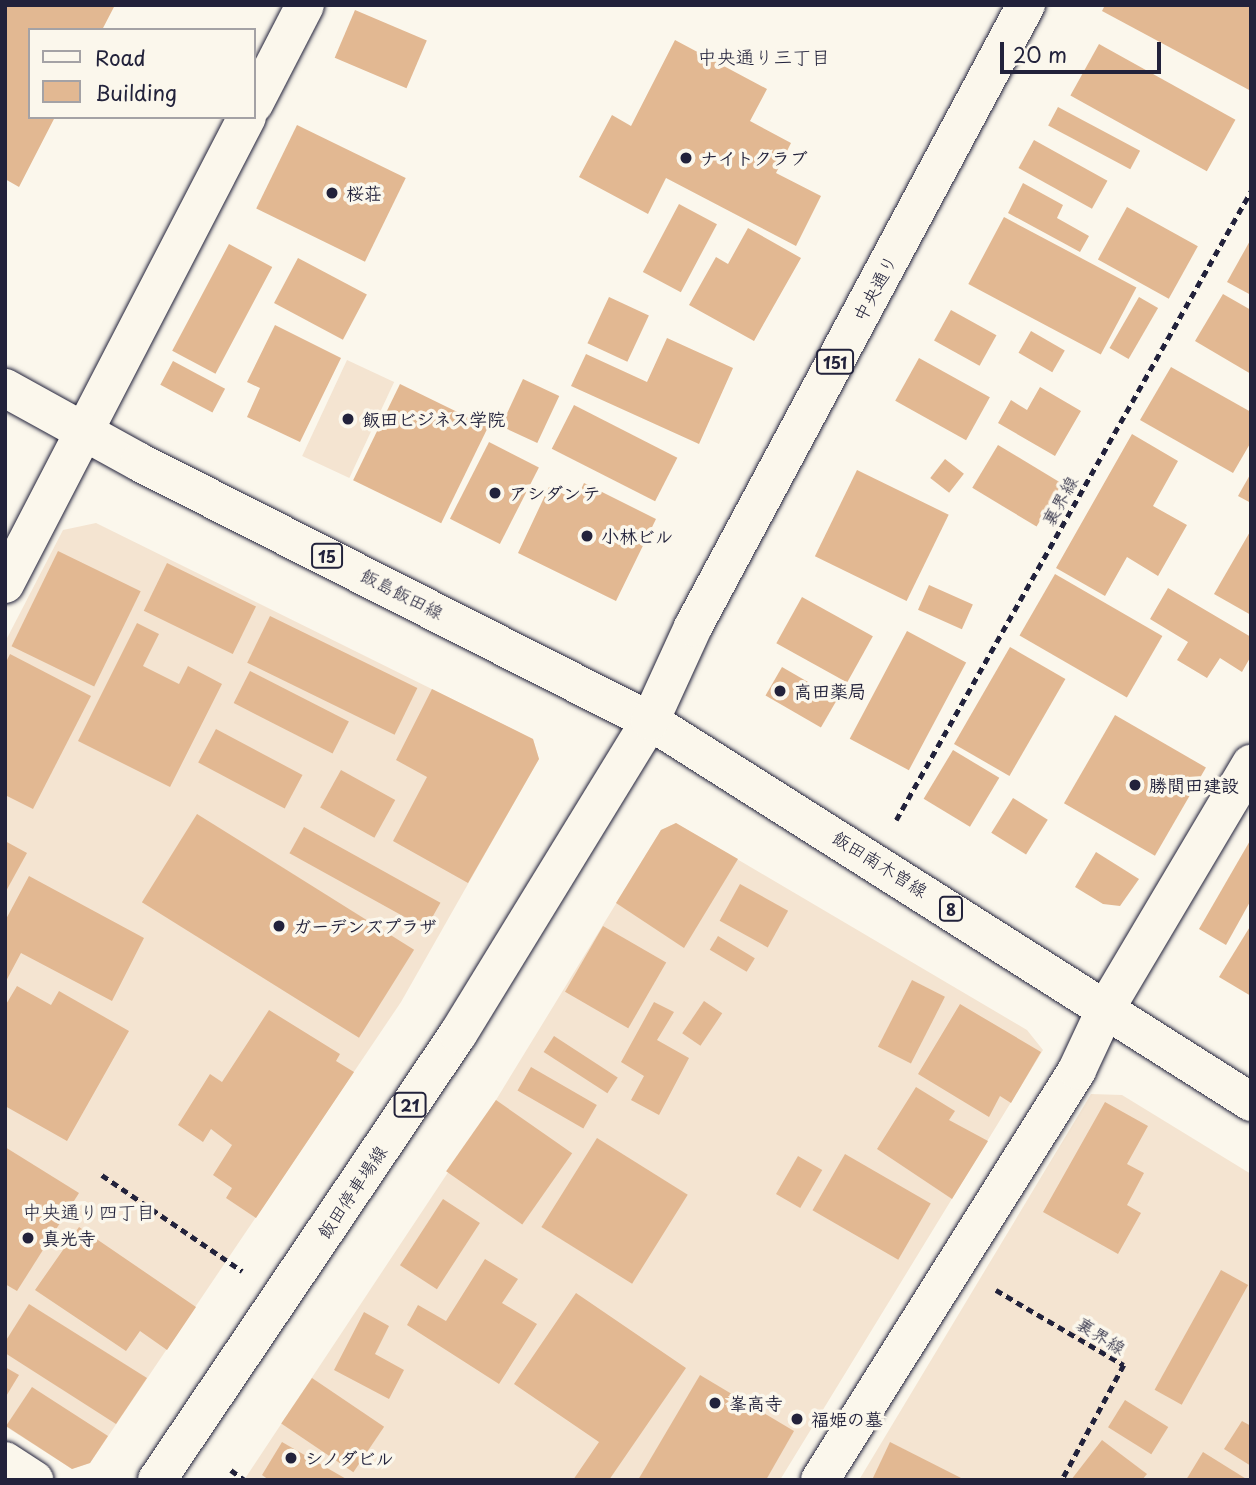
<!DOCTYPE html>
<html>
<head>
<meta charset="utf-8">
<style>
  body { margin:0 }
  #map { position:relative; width:1256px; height:1485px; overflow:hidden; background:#fbf7ec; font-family:"Playpen Sans","Klee One",sans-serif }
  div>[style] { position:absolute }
  .built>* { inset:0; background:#f4e4d1; transform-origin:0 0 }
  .building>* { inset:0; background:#e2b892; transform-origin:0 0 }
  .path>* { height:4.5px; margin-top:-2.25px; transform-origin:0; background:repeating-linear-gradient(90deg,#22223b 0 7px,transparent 0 12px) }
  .roads { filter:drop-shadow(0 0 2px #22223b) drop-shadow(0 0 2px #22223b) }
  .minor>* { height:38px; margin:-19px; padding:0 19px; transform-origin:19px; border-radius:19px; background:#fbf7ec }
  .tertiary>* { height:38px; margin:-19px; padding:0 19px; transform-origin:19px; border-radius:19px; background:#fbf7ec }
  .primary>* { height:38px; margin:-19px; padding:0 19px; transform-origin:19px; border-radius:19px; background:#fbf7ec }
  .trunk>* { height:38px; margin:-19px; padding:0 19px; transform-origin:19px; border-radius:19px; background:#fbf7ec }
  .dots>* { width:19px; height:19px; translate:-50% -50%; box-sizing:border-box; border:4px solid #fbf7ec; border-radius:50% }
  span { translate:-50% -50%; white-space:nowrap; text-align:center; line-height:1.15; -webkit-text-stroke:7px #fbf7ec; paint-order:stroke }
  .shield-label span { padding:2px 5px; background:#fbf7ec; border:2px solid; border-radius:5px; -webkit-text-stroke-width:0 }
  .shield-label { font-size:16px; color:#22223b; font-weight:700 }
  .poi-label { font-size:18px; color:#22223b; font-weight:700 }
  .left { translate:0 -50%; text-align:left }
  .street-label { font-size:18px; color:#22223b }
  .neighbourhood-label { font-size:19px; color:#22223b }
  .frame { position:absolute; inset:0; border:7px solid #22223b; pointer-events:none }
  .legend { position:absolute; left:28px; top:28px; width:228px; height:91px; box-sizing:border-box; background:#fbf7ec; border:2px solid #a4a2a5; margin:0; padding:9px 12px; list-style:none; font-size:21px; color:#22223b }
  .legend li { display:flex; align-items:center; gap:14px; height:35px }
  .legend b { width:35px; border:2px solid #a4a2a5 }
  .scale { position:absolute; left:1000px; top:42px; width:161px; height:32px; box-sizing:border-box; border:4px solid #22223b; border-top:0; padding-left:9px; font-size:21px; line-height:24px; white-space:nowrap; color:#22223b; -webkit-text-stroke:5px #fbf7ec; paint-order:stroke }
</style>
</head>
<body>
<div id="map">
  <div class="built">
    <div style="left:347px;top:360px;width:52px;height:106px;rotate:25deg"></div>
    <div style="clip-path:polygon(96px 523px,533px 739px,539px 759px,401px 1002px,90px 1463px,72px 1469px,5px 1426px,5px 642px,63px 530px)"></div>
    <div style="clip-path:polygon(676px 823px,1027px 1030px,1043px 1050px,780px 1480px,244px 1480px,496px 1100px,661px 830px)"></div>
    <div style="clip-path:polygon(1091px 1094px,1122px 1095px,1251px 1174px,1251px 1480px,859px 1480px)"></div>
  </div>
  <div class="building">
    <div style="clip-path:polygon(5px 5px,115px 5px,102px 30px,30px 30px,30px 117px,55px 117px,19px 187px,5px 179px)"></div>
    <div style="clip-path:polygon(1105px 5px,1251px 5px,1251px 91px,1102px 11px)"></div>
    <div style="left:355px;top:10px;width:78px;height:52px;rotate:23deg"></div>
    <div style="clip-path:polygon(675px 40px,767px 89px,750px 121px,791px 143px,776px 173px,821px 196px,796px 246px,666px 178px,648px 214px,579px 177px,612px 115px,631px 126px)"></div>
    <div style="left:1099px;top:44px;width:156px;height:59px;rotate:29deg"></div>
    <div style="left:1058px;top:107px;width:93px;height:21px;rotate:28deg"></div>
    <div style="left:297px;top:125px;width:121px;height:93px;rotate:26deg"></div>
    <div style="left:1034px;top:140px;width:84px;height:32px;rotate:29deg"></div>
    <div style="clip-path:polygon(1023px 183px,1063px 205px,1057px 218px,1089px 236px,1080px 252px,1008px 213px)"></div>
    <div style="left:679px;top:204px;width:43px;height:77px;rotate:28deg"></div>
    <div style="left:1127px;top:207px;width:81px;height:60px;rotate:29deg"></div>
    <div style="left:1004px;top:217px;width:150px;height:76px;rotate:28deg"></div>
    <div style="clip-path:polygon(748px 228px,801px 258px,754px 341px,689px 305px,716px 257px,728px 264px)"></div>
    <div style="clip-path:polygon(1251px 239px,1251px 295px,1227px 282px)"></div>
    <div style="left:229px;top:244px;width:49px;height:121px;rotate:28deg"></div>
    <div style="left:298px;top:258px;width:78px;height:51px;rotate:28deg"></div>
    <div style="clip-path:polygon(1223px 294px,1251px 310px,1251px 374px,1195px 341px)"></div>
    <div style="left:609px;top:297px;width:44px;height:51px;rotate:25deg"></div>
    <div style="left:1139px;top:297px;width:22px;height:59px;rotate:30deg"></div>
    <div style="left:951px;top:310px;width:52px;height:35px;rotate:29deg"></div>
    <div style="clip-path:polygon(275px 325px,341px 358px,300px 442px,247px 417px,260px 388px,247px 382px)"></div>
    <div style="left:1031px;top:331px;width:39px;height:25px;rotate:30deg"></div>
    <div style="clip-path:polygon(667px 338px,733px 368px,699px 444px,571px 386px,586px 354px,647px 382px)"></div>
    <div style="left:919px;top:358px;width:81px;height:49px;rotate:29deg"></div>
    <div style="left:173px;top:361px;width:59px;height:27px;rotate:28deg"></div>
    <div style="clip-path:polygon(1171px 367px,1251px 412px,1251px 442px,1233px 473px,1140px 420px)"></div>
    <div style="left:523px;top:379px;width:40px;height:52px;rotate:25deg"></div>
    <div style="left:400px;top:384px;width:98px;height:107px;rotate:26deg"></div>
    <div style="clip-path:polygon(1040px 387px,1081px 411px,1055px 456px,998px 423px,1011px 400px,1027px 410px)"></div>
    <div style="left:574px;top:405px;width:116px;height:49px;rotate:27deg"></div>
    <div style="clip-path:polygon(1132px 434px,1178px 461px,1153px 506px,1187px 525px,1158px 576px,1127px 557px,1105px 596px,1056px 568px)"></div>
    <div style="left:489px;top:442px;width:56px;height:86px;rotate:27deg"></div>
    <div style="left:998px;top:445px;width:75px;height:50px;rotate:31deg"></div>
    <div style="left:945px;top:459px;width:24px;height:24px;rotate:38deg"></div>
    <div style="left:857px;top:470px;width:102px;height:96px;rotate:26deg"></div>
    <div style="clip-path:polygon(1251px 473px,1251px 503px,1238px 496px)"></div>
    <div style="clip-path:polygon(584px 483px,656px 519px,616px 601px,518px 553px,549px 487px,576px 500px)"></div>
    <div style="clip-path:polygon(1251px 530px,1251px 615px,1214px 594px)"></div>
    <div style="left:58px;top:551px;width:92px;height:106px;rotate:26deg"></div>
    <div style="left:167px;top:563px;width:99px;height:53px;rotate:26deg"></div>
    <div style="left:1055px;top:574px;width:124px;height:71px;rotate:30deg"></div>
    <div style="left:929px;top:585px;width:48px;height:27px;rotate:24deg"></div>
    <div style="clip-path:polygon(1168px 588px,1251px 637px,1251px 656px,1242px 672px,1220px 658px,1207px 678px,1177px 660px,1188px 642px,1150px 619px)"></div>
    <div style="left:802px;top:597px;width:81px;height:53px;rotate:29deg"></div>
    <div style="left:270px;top:616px;width:164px;height:52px;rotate:26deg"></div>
    <div style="clip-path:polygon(137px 623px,159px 634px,143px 666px,179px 684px,188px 666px,222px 684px,170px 787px,78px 741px)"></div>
    <div style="left:907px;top:631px;width:67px;height:122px;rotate:28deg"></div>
    <div style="left:1010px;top:647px;width:64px;height:112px;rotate:30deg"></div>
    <div style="clip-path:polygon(10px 654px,91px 696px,33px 809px,5px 795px,5px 664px)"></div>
    <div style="left:782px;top:667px;width:64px;height:33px;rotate:30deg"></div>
    <div style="left:250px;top:671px;width:111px;height:36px;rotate:27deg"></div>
    <div style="clip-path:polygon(432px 689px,533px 739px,539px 759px,468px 883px,393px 841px,427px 777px,396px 760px)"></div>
    <div style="left:1115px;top:715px;width:105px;height:102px;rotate:30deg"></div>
    <div style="left:216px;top:729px;width:98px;height:38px;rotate:28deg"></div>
    <div style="left:953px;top:750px;width:54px;height:57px;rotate:31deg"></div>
    <div style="left:341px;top:770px;width:62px;height:43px;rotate:29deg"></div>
    <div style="left:1013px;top:798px;width:41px;height:41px;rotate:32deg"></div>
    <div style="left:197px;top:814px;width:256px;height:104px;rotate:32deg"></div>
    <div style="clip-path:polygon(676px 823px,738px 859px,684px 948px,616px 903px,661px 830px)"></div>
    <div style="left:304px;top:827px;width:156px;height:30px;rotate:29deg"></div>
    <div style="clip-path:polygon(1251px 839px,1251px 900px,1226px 945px,1199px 929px)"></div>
    <div style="clip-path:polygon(5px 841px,27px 853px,5px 893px)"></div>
    <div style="clip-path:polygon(1096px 852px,1139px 879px,1120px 906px,1103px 904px,1075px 887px)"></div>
    <div style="clip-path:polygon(29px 876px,144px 938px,112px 1001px,21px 953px,5px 983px,5px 921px)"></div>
    <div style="left:740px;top:884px;width:55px;height:42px;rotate:29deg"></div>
    <div style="clip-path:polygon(1251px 925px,1251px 996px,1219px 977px)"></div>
    <div style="left:603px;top:926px;width:73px;height:76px;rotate:30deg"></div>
    <div style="left:718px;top:936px;width:43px;height:16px;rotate:31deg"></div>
    <div style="left:912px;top:980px;width:37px;height:75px;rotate:27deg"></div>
    <div style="clip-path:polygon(17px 986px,51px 1005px,59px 991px,129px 1031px,67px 1141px,5px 1106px,5px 1006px)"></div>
    <div style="left:704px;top:1001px;width:22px;height:39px;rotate:34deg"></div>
    <div style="clip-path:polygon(654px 1002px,674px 1012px,657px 1040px,689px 1058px,659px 1115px,631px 1100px,644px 1076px,621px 1062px)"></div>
    <div style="clip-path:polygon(960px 1004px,1041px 1052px,1011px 1103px,1000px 1096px,989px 1117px,918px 1074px)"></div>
    <div style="clip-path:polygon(269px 1010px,340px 1054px,336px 1061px,354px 1072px,256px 1218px,226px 1198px,232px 1188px,213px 1175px,232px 1145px,211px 1129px,203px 1142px,178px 1125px,210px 1074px,222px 1082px)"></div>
    <div style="left:554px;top:1036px;width:76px;height:19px;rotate:33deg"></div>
    <div style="left:531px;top:1067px;width:76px;height:27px;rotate:30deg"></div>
    <div style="clip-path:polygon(916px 1087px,955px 1111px,949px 1120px,988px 1141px,952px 1199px,877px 1149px)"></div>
    <div style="left:496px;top:1100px;width:93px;height:87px;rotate:35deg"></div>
    <div style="clip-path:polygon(1105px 1102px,1148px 1126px,1127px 1164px,1144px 1173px,1127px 1205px,1141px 1213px,1118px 1254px,1043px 1212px)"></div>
    <div style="left:597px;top:1138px;width:107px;height:105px;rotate:32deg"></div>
    <div style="clip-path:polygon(5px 1147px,79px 1193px,17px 1291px,5px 1284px)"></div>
    <div style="left:845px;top:1154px;width:99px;height:65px;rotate:30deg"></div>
    <div style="left:798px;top:1156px;width:28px;height:44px;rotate:30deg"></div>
    <div style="left:443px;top:1199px;width:44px;height:79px;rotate:33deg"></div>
    <div style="clip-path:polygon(79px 1227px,196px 1307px,167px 1350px,140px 1331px,126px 1351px,35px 1290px)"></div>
    <div style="clip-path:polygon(485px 1259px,518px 1279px,502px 1303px,537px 1324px,499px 1384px,407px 1325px,418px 1305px,446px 1321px)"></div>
    <div style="left:1221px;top:1270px;width:31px;height:137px;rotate:29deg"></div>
    <div style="clip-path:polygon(576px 1293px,686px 1368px,609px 1480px,573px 1480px,599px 1442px,514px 1384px)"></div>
    <div style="clip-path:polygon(29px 1304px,147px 1378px,116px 1424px,5px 1353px,5px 1342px)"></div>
    <div style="clip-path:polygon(364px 1312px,389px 1326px,375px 1354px,404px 1370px,389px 1399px,334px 1370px)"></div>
    <div style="clip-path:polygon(5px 1367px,19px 1375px,5px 1398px)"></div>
    <div style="clip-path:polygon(700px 1375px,794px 1431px,766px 1480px,638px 1480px)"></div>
    <div style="left:312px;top:1378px;width:87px;height:55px;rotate:34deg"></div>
    <div style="clip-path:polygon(32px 1387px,108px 1436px,90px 1463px,72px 1469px,6px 1426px)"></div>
    <div style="left:1125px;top:1400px;width:51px;height:32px;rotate:32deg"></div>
    <div style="clip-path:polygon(1242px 1421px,1251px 1426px,1251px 1466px,1224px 1449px)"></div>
    <div style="clip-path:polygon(1102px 1440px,1147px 1474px,1142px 1480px,1071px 1480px)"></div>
    <div style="clip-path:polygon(282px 1442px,348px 1480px,269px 1480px,262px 1475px)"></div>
    <div style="clip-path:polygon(890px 1442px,965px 1480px,872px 1480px)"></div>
    <div style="clip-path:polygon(1203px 1452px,1248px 1480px,1186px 1480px)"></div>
  </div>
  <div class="path">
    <div style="left:896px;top:820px;width:722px;rotate:-60.56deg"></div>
    <div style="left:102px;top:1175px;width:170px;rotate:34.4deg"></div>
    <div style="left:996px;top:1290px;width:148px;rotate:30.4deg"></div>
    <div style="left:1124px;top:1365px;width:131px;rotate:118.3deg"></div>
    <div style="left:231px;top:1470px;width:17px;rotate:36deg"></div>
  </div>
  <div class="roads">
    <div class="minor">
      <div style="left:254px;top:104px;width:111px;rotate:-62.7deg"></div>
      <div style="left:5px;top:584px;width:526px;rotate:-62.61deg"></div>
      <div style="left:5px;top:1461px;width:35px;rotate:33deg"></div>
    </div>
    <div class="tertiary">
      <div style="left:820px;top:1480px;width:484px;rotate:-57.9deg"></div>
      <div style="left:1077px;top:1070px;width:68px;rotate:-64.9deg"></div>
      <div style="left:1106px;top:1008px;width:284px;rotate:-59.3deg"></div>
    </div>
    <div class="primary">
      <div style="left:5px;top:388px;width:153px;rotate:28.9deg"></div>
      <div style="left:139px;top:462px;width:573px;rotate:26.88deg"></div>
      <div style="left:650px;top:721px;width:712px;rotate:32.37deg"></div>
      <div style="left:157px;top:1480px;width:538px;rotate:-55.99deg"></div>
      <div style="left:458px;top:1034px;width:367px;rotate:-58.5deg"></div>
    </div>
    <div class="trunk">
      <div style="left:650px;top:721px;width:103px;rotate:-65.4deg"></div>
      <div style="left:693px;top:627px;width:706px;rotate:-61.84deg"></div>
    </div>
  </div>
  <div class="dots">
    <div style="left:686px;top:158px;background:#22223b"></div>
    <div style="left:332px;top:193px;background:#22223b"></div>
    <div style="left:348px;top:419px;background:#22223b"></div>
    <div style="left:495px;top:493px;background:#22223b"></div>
    <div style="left:587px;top:536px;background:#22223b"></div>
    <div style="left:780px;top:691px;background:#22223b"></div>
    <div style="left:1135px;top:785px;background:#22223b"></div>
    <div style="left:279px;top:926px;background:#22223b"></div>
    <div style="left:28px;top:1238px;background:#22223b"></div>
    <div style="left:715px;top:1403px;background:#22223b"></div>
    <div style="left:797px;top:1419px;background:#22223b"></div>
    <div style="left:291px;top:1458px;background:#22223b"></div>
  </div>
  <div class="shield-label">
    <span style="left:835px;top:362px">151</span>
    <span style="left:327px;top:556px">15</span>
    <span style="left:951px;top:909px">8</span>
    <span style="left:410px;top:1105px">21</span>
  </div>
  <div class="poi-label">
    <span class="left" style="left:700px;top:158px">ナイトクラブ</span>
    <span class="left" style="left:346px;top:193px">桜荘</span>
    <span class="left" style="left:362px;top:419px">飯田ビジネス学院</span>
    <span class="left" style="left:509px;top:493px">アシダンテ</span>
    <span class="left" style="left:601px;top:536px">小林ビル</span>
    <span class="left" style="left:794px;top:691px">高田薬局</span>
    <span class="left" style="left:1149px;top:785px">勝間田建設</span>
    <span class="left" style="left:293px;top:926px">ガーデンズプラザ</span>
    <span class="left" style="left:42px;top:1238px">真光寺</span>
    <span class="left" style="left:729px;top:1403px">峯高寺</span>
    <span class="left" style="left:811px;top:1419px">福姫の墓</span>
    <span class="left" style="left:305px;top:1458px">シノダビル</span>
  </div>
  <div class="street-label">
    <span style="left:875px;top:288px;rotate:-62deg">中央通り</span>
    <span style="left:1060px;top:501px;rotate:-61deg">裏界線</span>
    <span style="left:402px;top:594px;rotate:27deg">飯島飯田線</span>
    <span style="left:880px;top:864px;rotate:32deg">飯田南木曽線</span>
    <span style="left:352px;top:1192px;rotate:-56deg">飯田停車場線</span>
    <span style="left:1101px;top:1336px;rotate:32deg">裏界線</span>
  </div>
  <div class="neighbourhood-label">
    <span style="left:764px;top:57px">中央通り三丁目</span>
    <span style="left:89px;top:1212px">中央通り四丁目</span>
  </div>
  <div class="frame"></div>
  <ul class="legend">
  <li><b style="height:9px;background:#fbf7ec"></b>Road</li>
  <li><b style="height:19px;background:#e2b892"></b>Building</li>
  </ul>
  <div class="scale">20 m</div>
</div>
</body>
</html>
